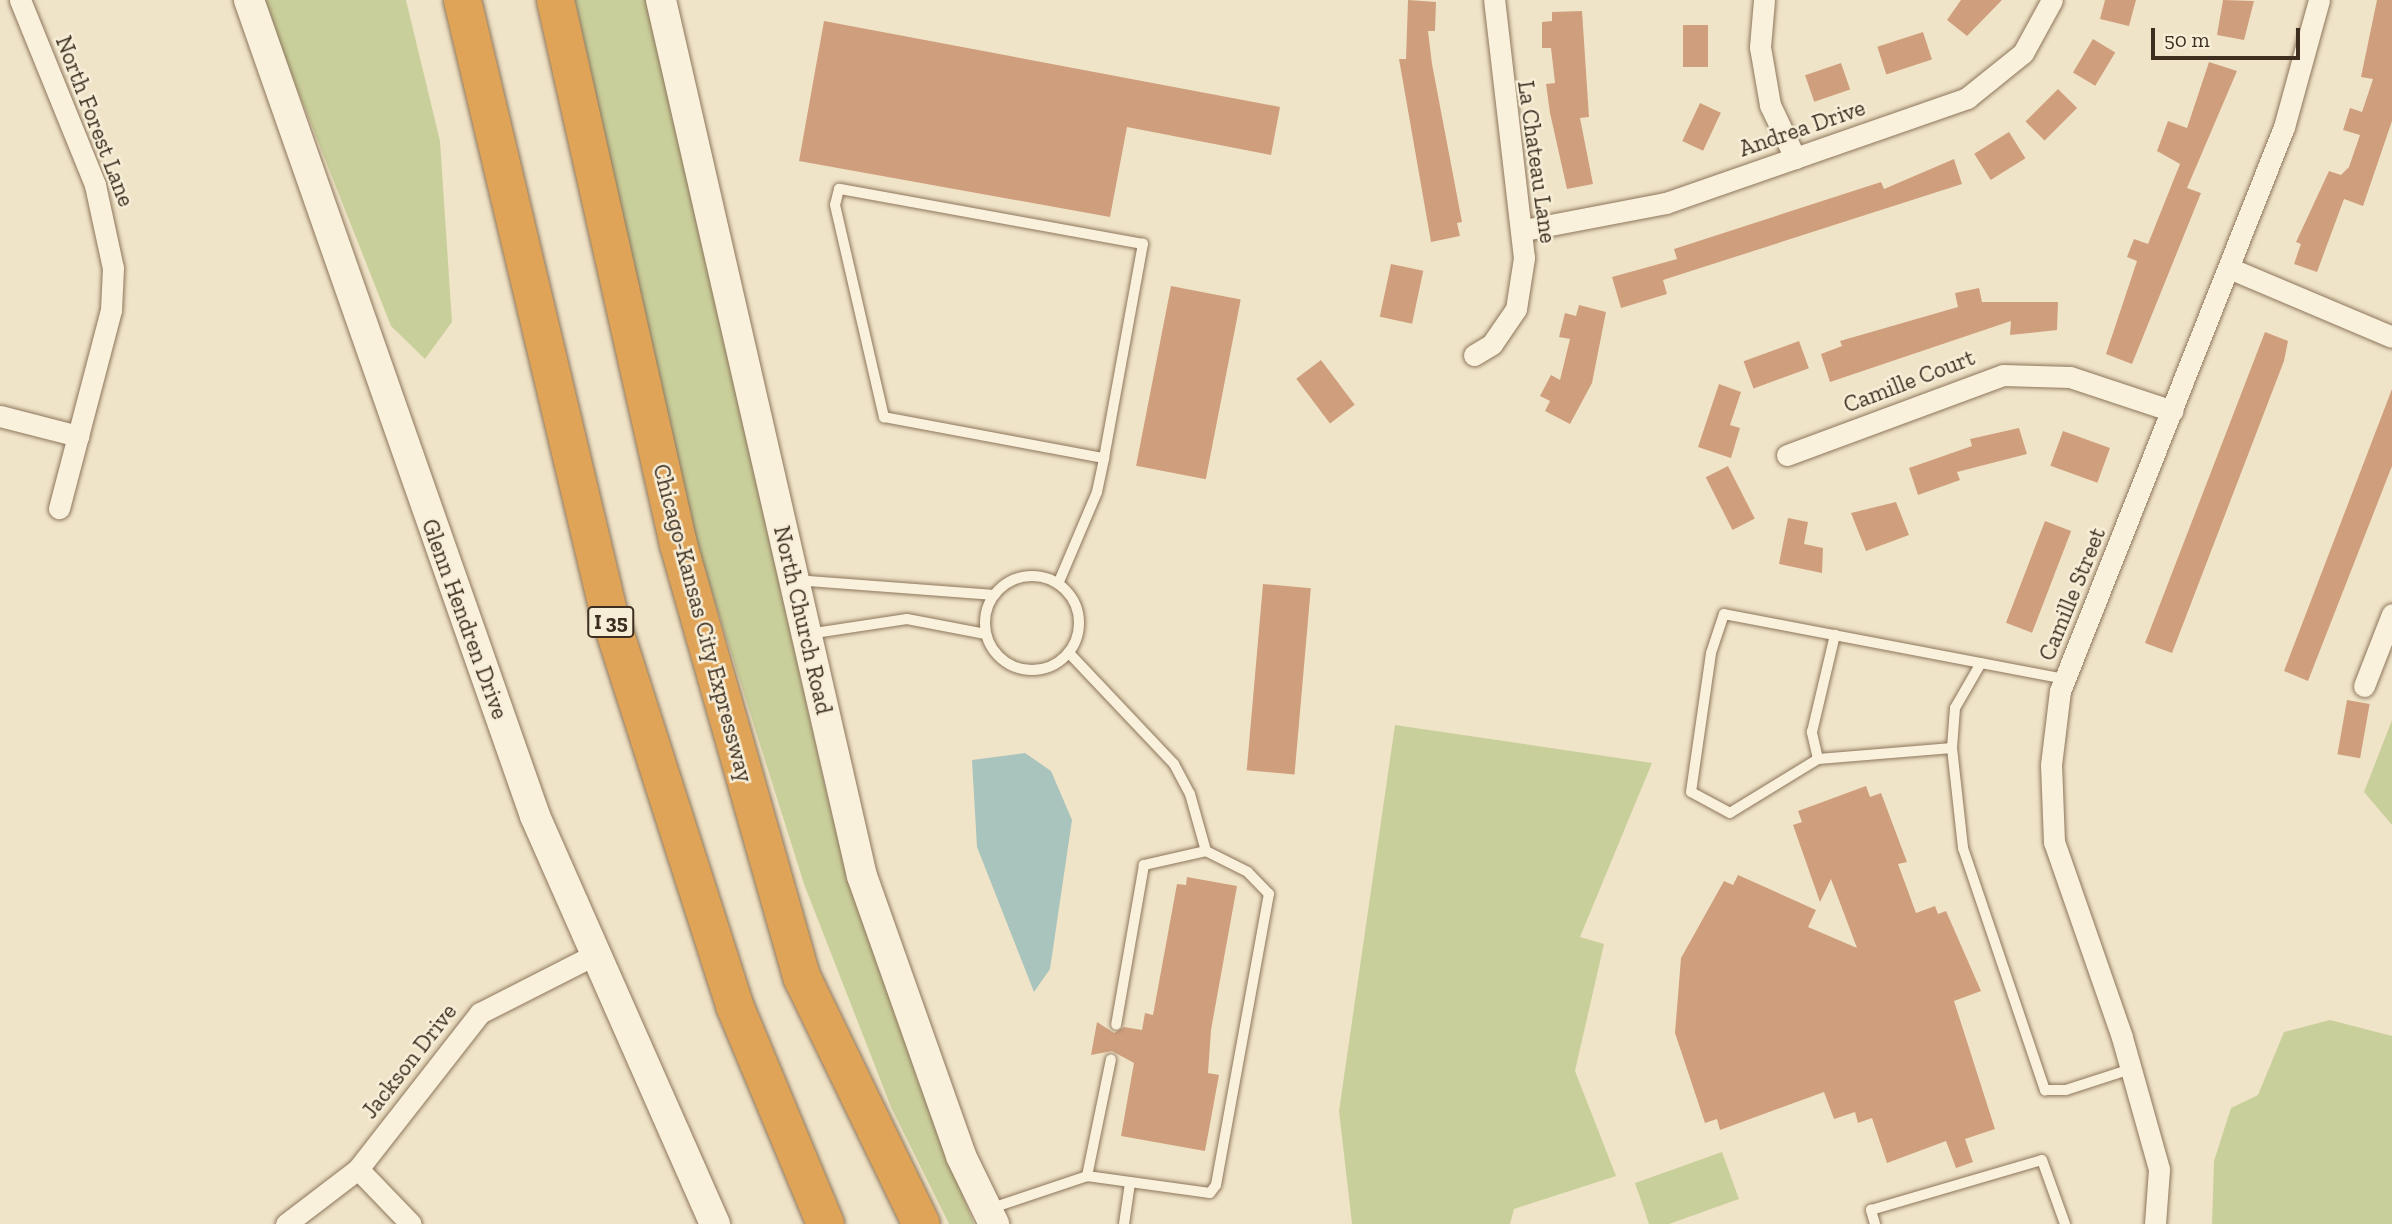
<!DOCTYPE html>
<html>
<head>
<meta charset="utf-8">
<style>
  body { margin:0 }
  #map { position:relative; width:2392px; height:1224px; overflow:hidden; background:#f0e4c8; font-family:"Zilla Slab",serif }
  div>[style] { position:absolute }
  .green>* { inset:0; background:#c9cf9b }
  .water>* { inset:0; background:#a9c4bc }
  .building>* { inset:0; background:#cf9f7d; transform-origin:0 0 }
  .roads { filter:drop-shadow(0 0 2px #8d765c) drop-shadow(0 0 2px #8d765c) }
  .lane>* { height:10px; margin:-5px; padding:0 5px; transform-origin:5px; border-radius:5px; background:#faf1dc }
  .lane>.ring { margin:-5px; padding:0; box-sizing:content-box; background:none; border:10px solid #faf1dc; border-radius:50% }
  .street>* { height:21px; margin:-10.5px; padding:0 10.5px; transform-origin:10.5px; border-radius:10.5px; background:#faf1dc }
  .secondary>* { height:30px; margin:-15px; padding:0 15px; transform-origin:15px; border-radius:15px; background:#faf1dc }
  .highway>* { height:37px; margin:-18.5px; padding:0 18.5px; transform-origin:18.5px; border-radius:18.5px; background:#e0a458 }
  span { translate:-50% -50%; white-space:nowrap; text-align:center; line-height:1.15; -webkit-text-stroke:5px #f7eed8; paint-order:stroke }
  .shield-label span { padding:2px 5px; background:#f7eed8; border:2px solid; border-radius:5px; -webkit-text-stroke-width:0 }
  .shield-label { font-size:21px; color:#3d2e20; font-weight:700 }
  .street-label { font-size:23px; color:#3d2e20 }
  .scale { position:absolute; left:2151px; top:28px; width:149px; height:32px; box-sizing:border-box; border:4px solid #3d2e20; border-top:0; padding-left:9px; font-size:21px; line-height:24px; white-space:nowrap; color:#3d2e20; -webkit-text-stroke:5px #f7eed8; paint-order:stroke }
</style>
</head>
<body>
<div id="map">
  <div class="green">
    <div style="clip-path:polygon(262px 0,406px 0,440px 141px,452px 322px,425px 359px,391px 326px)"></div>
    <div style="clip-path:polygon(575px 0,646px 0,832px 816px,917px 1079px,974px 1224px,949px 1224px,891px 1107px,804px 884px,683px 500px)"></div>
    <div style="clip-path:polygon(2392px 720px,2392px 825px,2364px 792px)"></div>
    <div style="clip-path:polygon(1395px 725px,1652px 763px,1580px 937px,1604px 944px,1575px 1071px,1616px 1176px,1514px 1209px,1510px 1224px,1352px 1224px,1339px 1111px)"></div>
    <div style="clip-path:polygon(2330px 1020px,2392px 1036px,2392px 1224px,2212px 1224px,2214px 1161px,2231px 1108px,2258px 1095px,2284px 1032px)"></div>
    <div style="clip-path:polygon(1722px 1152px,1739px 1199px,1669px 1224px,1649px 1224px,1635px 1183px)"></div>
  </div>
  <div class="water">
    <div style="clip-path:polygon(1025px 753px,1051px 771px,1072px 820px,1050px 969px,1034px 992px,977px 847px,972px 760px)"></div>
  </div>
  <div class="building">
    <div style="clip-path:polygon(1408px 0,1436px 2px,1435px 31px,1428px 31px,1432px 64px,1462px 222px,1457px 223px,1460px 236px,1431px 242px,1399px 59px,1406px 59px)"></div>
    <div style="clip-path:polygon(1961px 0,2002px 0,1967px 36px,1947px 20px)"></div>
    <div style="clip-path:polygon(2105px 0,2136px 0,2129px 26px,2100px 19px)"></div>
    <div style="clip-path:polygon(2223px 0,2254px 1px,2244px 40px,2217px 35px)"></div>
    <div style="clip-path:polygon(2377px 0,2392px 0,2392px 121px,2363px 206px,2344px 199px,2317px 272px,2294px 264px,2301px 244px,2296px 242px,2329px 171px,2341px 175px,2349px 167px,2360px 135px,2343px 130px,2350px 108px,2362px 112px,2373px 79px,2361px 77px)"></div>
    <div style="clip-path:polygon(1582px 11px,1589px 117px,1580px 118px,1593px 184px,1567px 189px,1550px 113px,1546px 84px,1555px 83px,1551px 48px,1542px 48px,1542px 22px,1552px 21px,1552px 12px)"></div>
    <div style="clip-path:polygon(824px 21px,1280px 107px,1271px 155px,1127px 127px,1110px 217px,799px 161px)"></div>
    <div style="left:1683px;top:25px;width:25px;height:42px"></div>
    <div style="left:1923px;top:32px;width:29px;height:48px;rotate:72deg"></div>
    <div style="left:2093px;top:39px;width:26px;height:39px;rotate:31deg"></div>
    <div style="clip-path:polygon(2209px 62px,2237px 71px,2187px 188px,2201px 193px,2132px 364px,2106px 354px,2137px 261px,2127px 257px,2134px 239px,2148px 244px,2180px 164px,2157px 151px,2168px 121px,2187px 128px)"></div>
    <div style="left:1841px;top:63px;width:28px;height:38px;rotate:71deg"></div>
    <div style="left:2058px;top:89px;width:27px;height:46px;rotate:45deg"></div>
    <div style="left:1700px;top:103px;width:23px;height:42px;rotate:25deg"></div>
    <div style="left:2009px;top:132px;width:31px;height:41px;rotate:58deg"></div>
    <div style="clip-path:polygon(1954px 159px,1962px 184px,1663px 280px,1667px 294px,1621px 308px,1612px 277px,1677px 259px,1674px 249px,1881px 182px,1884px 189px)"></div>
    <div style="left:1391px;top:264px;width:33px;height:54px;rotate:12deg"></div>
    <div style="left:1171px;top:286px;width:71px;height:183px;rotate:11deg"></div>
    <div style="clip-path:polygon(1979px 288px,1982px 302px,2058px 302px,2057px 330px,2010px 335px,2011px 321px,1830px 382px,1821px 354px,1842px 346px,1840px 341px,1958px 307px,1955px 293px)"></div>
    <div style="clip-path:polygon(1579px 305px,1606px 312px,1592px 383px,1570px 424px,1545px 411px,1550px 401px,1540px 396px,1551px 375px,1560px 380px,1570px 339px,1559px 337px,1565px 313px,1576px 316px)"></div>
    <div style="clip-path:polygon(2265px 332px,2288px 341px,2284px 361px,2172px 653px,2145px 643px)"></div>
    <div style="left:1799px;top:341px;width:29px;height:59px;rotate:70deg"></div>
    <div style="left:1321px;top:360px;width:56px;height:31px;rotate:53deg"></div>
    <div style="clip-path:polygon(1719px 384px,1741px 392px,1730px 425px,1740px 428px,1731px 458px,1698px 447px)"></div>
    <div style="clip-path:polygon(2392px 389px,2392px 466px,2308px 681px,2284px 671px)"></div>
    <div style="clip-path:polygon(2019px 428px,2027px 454px,1957px 472px,1960px 480px,1918px 495px,1909px 468px,1972px 446px,1970px 439px)"></div>
    <div style="left:2063px;top:431px;width:50px;height:37px;rotate:20deg"></div>
    <div style="left:1728px;top:466px;width:59px;height:25px;rotate:63deg"></div>
    <div style="clip-path:polygon(1896px 502px,1909px 535px,1866px 551px,1851px 513px)"></div>
    <div style="clip-path:polygon(1788px 518px,1808px 522px,1804px 544px,1823px 548px,1822px 573px,1779px 564px)"></div>
    <div style="left:2045px;top:521px;width:28px;height:109px;rotate:21deg"></div>
    <div style="left:1263px;top:584px;width:48px;height:187px;rotate:5deg"></div>
    <div style="left:2347px;top:700px;width:23px;height:55px;rotate:10deg"></div>
    <div style="clip-path:polygon(1866px 786px,1870px 797px,1881px 793px,1907px 862px,1898px 864px,1916px 913px,1935px 906px,1938px 914px,1946px 911px,1981px 991px,1954px 1001px,1995px 1129px,1965px 1139px,1973px 1162px,1956px 1168px,1946px 1141px,1887px 1163px,1872px 1118px,1858px 1123px,1855px 1112px,1834px 1119px,1824px 1092px,1720px 1130px,1717px 1119px,1705px 1123px,1675px 1033px,1681px 958px,1724px 881px,1733px 885px,1738px 875px,1816px 910px,1808px 927px,1857px 948px,1831px 879px,1820px 902px,1793px 825px,1802px 822px,1798px 811px)"></div>
    <div style="clip-path:polygon(1187px 877px,1237px 886px,1211px 1030px,1208px 1073px,1219px 1075px,1205px 1151px,1121px 1136px,1134px 1063px,1112px 1051px,1091px 1055px,1097px 1022px,1114px 1033px,1124px 1027px,1142px 1030px,1145px 1013px,1153px 1015px,1177px 884px,1186px 885px)"></div>
  </div>
  <div class="roads">
    <div class="lane">
      <div class="ring" style="left:985px;top:576px;width:84px;height:84px"></div>
      <div style="left:795px;top:580px;width:200px;rotate:4.3deg"></div>
      <div style="left:1058px;top:584px;width:100px;rotate:-67deg"></div>
      <div style="left:1097px;top:492px;width:35px;rotate:-78deg"></div>
      <div style="left:1104px;top:458px;width:218px;rotate:-79.7deg"></div>
      <div style="left:1143px;top:244px;width:309px;rotate:-169.7deg"></div>
      <div style="left:839px;top:189px;width:16px;rotate:104deg"></div>
      <div style="left:835px;top:205px;width:218px;rotate:77deg"></div>
      <div style="left:884px;top:417px;width:224px;rotate:10.6deg"></div>
      <div style="left:808px;top:634px;width:100px;rotate:-8.6deg"></div>
      <div style="left:907px;top:619px;width:80px;rotate:10.8deg"></div>
      <div style="left:1069px;top:653px;width:153px;rotate:46.6deg"></div>
      <div style="left:1174px;top:764px;width:34px;rotate:62deg"></div>
      <div style="left:1190px;top:794px;width:59px;rotate:74.3deg"></div>
      <div style="left:1206px;top:851px;width:64px;rotate:167.3deg"></div>
      <div style="left:1144px;top:865px;width:162px;rotate:99.9deg"></div>
      <div style="left:1981px;top:663px;width:52px;rotate:120deg"></div>
      <div style="left:1955px;top:708px;width:40px;rotate:94.3deg"></div>
      <div style="left:1952px;top:748px;width:134px;rotate:175.3deg"></div>
      <div style="left:1818px;top:759px;width:103px;rotate:148.5deg"></div>
      <div style="left:1730px;top:813px;width:44px;rotate:-151.7deg"></div>
      <div style="left:1691px;top:792px;width:140px;rotate:-81.8deg"></div>
      <div style="left:1711px;top:653px;width:41px;rotate:-71.6deg"></div>
      <div style="left:1724px;top:614px;width:348px;rotate:10.8deg"></div>
      <div style="left:1952px;top:748px;width:101px;rotate:83.7deg"></div>
      <div style="left:1963px;top:848px;width:256px;rotate:71.3deg"></div>
      <div style="left:2045px;top:1090px;width:21px"></div>
      <div style="left:2066px;top:1090px;width:68px;rotate:-17.9deg"></div>
      <div style="left:1818px;top:759px;width:28px;rotate:-103deg"></div>
      <div style="left:1812px;top:732px;width:100px;rotate:-76.7deg"></div>
      <div style="left:1087px;top:1176px;width:119px;rotate:-78.4deg"></div>
      <div style="left:989px;top:1209px;width:103px;rotate:-18.6deg"></div>
      <div style="left:1087px;top:1176px;width:124px;rotate:7.9deg"></div>
      <div style="left:1210px;top:1193px;width:10px;rotate:-53deg"></div>
      <div style="left:1216px;top:1185px;width:296px;rotate:-79.7deg"></div>
      <div style="left:1269px;top:894px;width:30px;rotate:-134deg"></div>
      <div style="left:1248px;top:872px;width:47px;rotate:-153.4deg"></div>
      <div style="left:1124px;top:1224px;width:41px;rotate:-81.7deg"></div>
      <div style="left:1875px;top:1224px;width:15px;rotate:-106deg"></div>
      <div style="left:1871px;top:1210px;width:178px;rotate:-16.3deg"></div>
      <div style="left:2042px;top:1160px;width:68px;rotate:70.2deg"></div>
    </div>
    <div class="street">
      <div style="left:20px;top:0;width:200px;rotate:67.9deg"></div>
      <div style="left:95px;top:185px;width:85px;rotate:77.8deg"></div>
      <div style="left:113px;top:268px;width:42px;rotate:92.7deg"></div>
      <div style="left:111px;top:310px;width:205px;rotate:104.7deg"></div>
      <div style="left:1764px;top:0;width:47px;rotate:94.9deg"></div>
      <div style="left:1760px;top:47px;width:59px;rotate:80.2deg"></div>
      <div style="left:1770px;top:105px;width:59px;rotate:64.7deg"></div>
      <div style="left:1524px;top:230px;width:145px;rotate:-10.8deg"></div>
      <div style="left:1666px;top:203px;width:319px;rotate:-19.2deg"></div>
      <div style="left:1967px;top:98px;width:72px;rotate:-38.8deg"></div>
      <div style="left:2023px;top:53px;width:60px;rotate:-61.3deg"></div>
      <div style="left:2229px;top:268px;width:177px;rotate:22.9deg"></div>
      <div style="left:1474px;top:355px;width:21px;rotate:-31deg"></div>
      <div style="left:1492px;top:344px;width:42px;rotate:-55.6deg"></div>
      <div style="left:1516px;top:309px;width:52px;rotate:-81.1deg"></div>
      <div style="left:1524px;top:258px;width:260px;rotate:-96.6deg"></div>
      <div style="left:0;top:416px;width:81px;rotate:14.4deg"></div>
      <div style="left:1787px;top:455px;width:230px;rotate:-20.3deg"></div>
      <div style="left:2003px;top:375px;width:67px;rotate:1.7deg"></div>
      <div style="left:2070px;top:377px;width:108px;rotate:18.3deg"></div>
      <div style="left:2364px;top:686px;width:77px;rotate:-68.7deg"></div>
      <div style="left:358px;top:1169px;width:76px;rotate:46.1deg"></div>
      <div style="left:286px;top:1224px;width:91px;rotate:-37.4deg"></div>
      <div style="left:358px;top:1169px;width:198px;rotate:-52deg"></div>
      <div style="left:480px;top:1013px;width:126px;rotate:-27deg"></div>
      <div style="left:2155px;top:1224px;width:55px;rotate:-85.8deg"></div>
      <div style="left:2159px;top:1169px;width:137px;rotate:-105.7deg"></div>
      <div style="left:2122px;top:1037px;width:207px;rotate:-109.2deg"></div>
      <div style="left:2054px;top:842px;width:77px;rotate:-92.2deg"></div>
      <div style="left:2051px;top:765px;width:75px;rotate:-83.1deg"></div>
      <div style="left:2060px;top:691px;width:607px;rotate:-68.34deg"></div>
      <div style="left:2284px;top:127px;width:132px;rotate:-74.6deg"></div>
    </div>
    <div class="secondary">
      <div style="left:249px;top:0;width:865px;rotate:70.68deg"></div>
      <div style="left:535px;top:816px;width:446px;rotate:66.2deg"></div>
      <div style="left:661px;top:0;width:899px;rotate:77.08deg"></div>
      <div style="left:862px;top:876px;width:297px;rotate:70.5deg"></div>
      <div style="left:961px;top:1156px;width:76px;rotate:64.1deg"></div>
    </div>
    <div class="highway">
      <div style="left:462px;top:0;width:632px;rotate:76.56deg"></div>
      <div style="left:609px;top:615px;width:410px;rotate:72.2deg"></div>
      <div style="left:734px;top:1005px;width:237px;rotate:67.4deg"></div>
      <div style="left:555px;top:0;width:558px;rotate:77.26deg"></div>
      <div style="left:678px;top:544px;width:451px;rotate:74.1deg"></div>
      <div style="left:802px;top:978px;width:273px;rotate:64.2deg"></div>
    </div>
  </div>
  <div class="shield-label">
    <span style="left:611px;top:622px">I 35</span>
  </div>
  <div class="street-label">
    <span style="left:95px;top:121px;rotate:69deg">North Forest Lane</span>
    <span style="left:1802px;top:128px;rotate:-19deg">Andrea Drive</span>
    <span style="left:1537px;top:162px;rotate:82deg">La Chateau Lane</span>
    <span style="left:1909px;top:381px;rotate:-21deg">Camille Court</span>
    <span style="left:2072px;top:594px;rotate:-68deg">Camille Street</span>
    <span style="left:465px;top:619px;rotate:70deg">Glenn Hendren Drive</span>
    <span style="left:803px;top:620px;rotate:77deg">North Church Road</span>
    <span style="left:703px;top:623px;rotate:75deg">Chicago-Kansas City Expressway</span>
    <span style="left:409px;top:1061px;rotate:-52deg">Jackson Drive</span>
  </div>
  <div class="scale">50 m</div>
</div>
</body>
</html>
